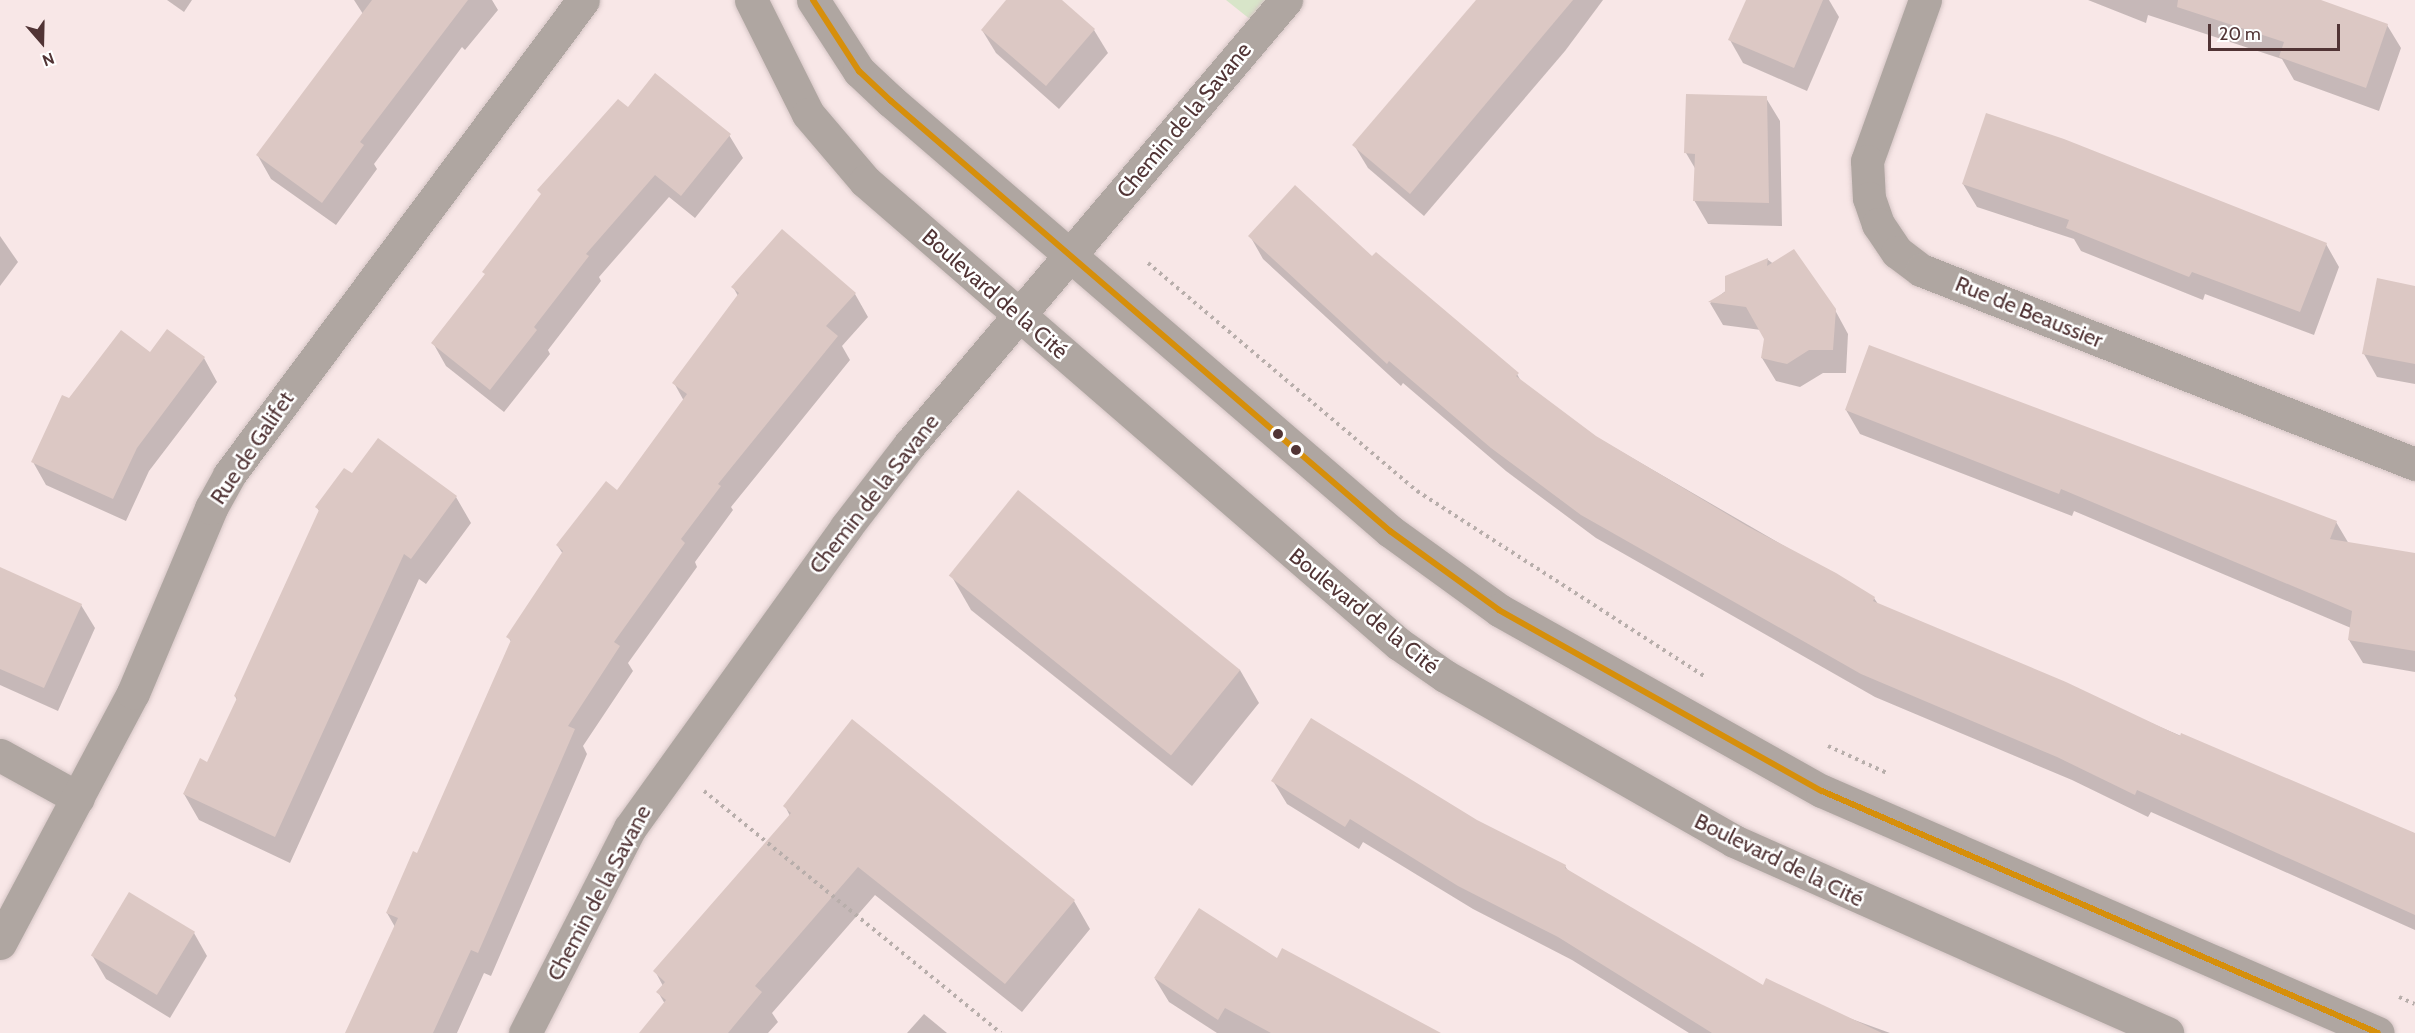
<!DOCTYPE html>
<html>
<head>
<meta charset="utf-8">
<style>
  body { margin:0 }
  #map { position:relative; width:2415px; height:1033px; overflow:hidden; background:#f8e7e7; font-family:Cabin,sans-serif }
  div>[style] { position:absolute }
  .green>* { inset:0; background:#d8e5c9 }
  .shadow>* { inset:0; background:#0003 }
  .building>* { inset:0; background:#dcc8c4; transform-origin:0 0 }
  .path>* { height:4px; margin-top:-2px; transform-origin:0; background:repeating-linear-gradient(90deg,#b8aeab 0 3px,transparent 0 7.5px) }
  .roads { filter:drop-shadow(0 0 2px #d5c5c5) drop-shadow(0 0 2px #d5c5c5) }
  .minor>* { height:33px; margin:-16.5px; padding:0 16.5px; transform-origin:16.5px; border-radius:16.5px; background:#afa6a1 }
  .bus-1>* { height:6px; margin:-3px; padding:0 3px; transform-origin:3px; border-radius:3px; background:#d68f0b }
  .dots>* { width:16px; height:16px; translate:-50% -50%; box-sizing:border-box; border:3px solid #fff; border-radius:50% }
  span { translate:-50% -50%; white-space:nowrap; text-align:center; line-height:1.15; -webkit-text-stroke:5px #fff; paint-order:stroke }
  .street-label { font-size:22px; color:#513435 }
  .north { position:absolute; left:12px; top:12px; width:60px; height:60px; -webkit-text-stroke:4px #fff; paint-order:stroke; rotate:160deg; font-size:16px; font-weight:700; line-height:24px; text-align:center; color:#513435 }
  .north::after { content:''; display:block; margin:auto; width:21px; height:27px; background:#513435; clip-path:polygon(50% 0,100% 100%,50% 72%,0 100%) }
  .scale { position:absolute; left:2208px; top:24px; width:132px; height:27px; box-sizing:border-box; border:3px solid #513435; border-top:0; padding-left:8px; font-size:18px; line-height:21px; white-space:nowrap; color:#513435; -webkit-text-stroke:4px #fff; paint-order:stroke }
</style>
</head>
<body>
<div id="map">
  <div class="green">
    <div style="clip-path:polygon(1226px 0,1286px 0,1261px 28px)"></div>
  </div>
  <div class="shadow">
    <div style="clip-path:polygon(167px 0,192px 0,184px 12px)"></div>
    <div style="clip-path:polygon(354px 0,492px 0,498px 10px,465px 50px,462px 47px,374px 164px,377px 169px,336px 225px,271px 179px,258px 156px,363px 14px)"></div>
    <div style="clip-path:polygon(1008px 0,1060px 0,1094px 30px,1108px 53px,1059px 109px,996px 53px,982px 30px)"></div>
    <div style="clip-path:polygon(1485px 0,1603px 0,1565px 51px,1424px 216px,1368px 168px,1354px 145px)"></div>
    <div style="clip-path:polygon(1748px 0,1829px 0,1839px 17px,1807px 91px,1743px 63px,1730px 40px)"></div>
    <div style="clip-path:polygon(2088px 0,2316px 0,2387px 25px,2401px 48px,2379px 111px,2294px 80px,2282px 59px,2148px 15px,2146px 23px)"></div>
    <div style="clip-path:polygon(1766px 98px,1780px 121px,1782px 226px,1708px 224px,1694px 200px,1696px 170px,1686px 153px)"></div>
    <div style="clip-path:polygon(628px 109px,729px 135px,743px 158px,695px 218px,669px 197px,599px 277px,601px 281px,548px 350px,550px 354px,504px 412px,446px 366px,433px 343px)"></div>
    <div style="clip-path:polygon(1963px 184px,2326px 244px,2339px 267px,2314px 335px,2205px 294px,2203px 300px,2081px 251px,2074px 239px,1977px 207px)"></div>
    <div style="clip-path:polygon(0 236px,18px 262px,0 286px)"></div>
    <div style="clip-path:polygon(1250px 236px,1372px 258px,1517px 374px,1522px 383px,1596px 437px,1874px 598px,1878px 604px,2415px 838px,2415px 930px,2151px 812px,2148px 817px,2072px 780px,1875px 697px,1596px 538px,1506px 471px,1403px 383px,1401px 386px,1263px 259px)"></div>
    <div style="clip-path:polygon(1767px 259px,1835px 310px,1848px 334px,1846px 373px,1823px 373px,1800px 387px,1776px 381px,1762px 358px,1765px 338px,1761px 330px,1723px 325px,1710px 303px)"></div>
    <div style="clip-path:polygon(733px 287px,855px 294px,868px 317px,842px 346px,850px 360px,731px 507px,733px 510px,695px 562px,697px 567px,628px 663px,633px 671px,583px 746px,587px 754px,491px 976px,484px 973px,457px 1033px,347px 1033px,395px 927px,387px 913px,418px 855px,512px 643px,508px 637px,563px 554px,557px 545px,617px 492px,684px 401px,674px 383px,738px 296px)"></div>
    <div style="clip-path:polygon(2415px 287px,2415px 384px,2377px 377px,2364px 354px)"></div>
    <div style="clip-path:polygon(150px 354px,204px 358px,217px 382px,149px 471px,126px 521px,46px 485px,33px 462px)"></div>
    <div style="clip-path:polygon(1846px 410px,2336px 522px,2349px 544px,2415px 555px,2415px 672px,2363px 663px,2349px 640px,2351px 628px,2074px 511px,2072px 516px,1860px 434px)"></div>
    <div style="clip-path:polygon(353px 476px,456px 497px,471px 523px,426px 584px,419px 579px,290px 863px,199px 820px,184px 794px,207px 764px,237px 700px,235px 696px,320px 513px,317px 507px)"></div>
    <div style="clip-path:polygon(952px 577px,1240px 670px,1259px 703px,1192px 786px,971px 610px)"></div>
    <div style="clip-path:polygon(0 579px,81px 605px,95px 628px,58px 711px,0 685px)"></div>
    <div style="clip-path:polygon(1273px 781px,1476px 821px,1565px 866px,1569px 872px,1764px 987px,1890px 1033px,1689px 1033px,1572px 960px,1473px 909px,1363px 842px,1359px 849px,1287px 804px)"></div>
    <div style="clip-path:polygon(785px 806px,1074px 901px,1090px 929px,1022px 1012px,875px 895px,772px 1013px,778px 1022px,768px 1033px,641px 1033px,665px 1004px,658px 992px,663px 986px,655px 971px,790px 816px)"></div>
    <div style="clip-path:polygon(194px 933px,207px 956px,170px 1018px,106px 979px,92px 955px)"></div>
    <div style="clip-path:polygon(1283px 950px,1424px 1026px,1429px 1033px,1217px 1033px,1169px 1002px,1155px 979px,1277px 960px)"></div>
    <div style="clip-path:polygon(924px 1014px,947px 1033px,907px 1033px)"></div>
  </div>
  <div class="building">
    <div style="clip-path:polygon(372px 0,468px 0,360px 142px,364px 145px,322px 203px,256px 155px)"></div>
    <div style="clip-path:polygon(1006px 0,1062px 0,1095px 29px,1046px 86px,981px 30px)"></div>
    <div style="clip-path:polygon(1476px 0,1573px 0,1410px 194px,1352px 145px)"></div>
    <div style="clip-path:polygon(1746px 0,1823px 0,1794px 68px,1728px 40px)"></div>
    <div style="clip-path:polygon(2178px 0,2321px 0,2388px 24px,2366px 88px,2279px 57px,2284px 42px,2177px 7px)"></div>
    <div style="clip-path:polygon(655px 73px,731px 134px,681px 196px,655px 175px,586px 254px,589px 256px,534px 327px,537px 330px,490px 390px,431px 343px,485px 274px,482px 272px,541px 194px,537px 190px,618px 99px,628px 107px)"></div>
    <div style="clip-path:polygon(1686px 94px,1767px 96px,1769px 203px,1693px 201px,1695px 154px,1684px 153px)"></div>
    <div style="clip-path:polygon(1986px 113px,2064px 139px,2327px 243px,2300px 312px,2192px 272px,2189px 277px,2066px 228px,2069px 220px,1962px 184px)"></div>
    <div style="clip-path:polygon(1295px 185px,1372px 256px,1376px 252px,1519px 373px,1516px 376px,1596px 436px,1747px 526px,1836px 573px,1875px 597px,1873px 601px,2066px 682px,2180px 736px,2181px 733px,2415px 833px,2415px 915px,2137px 790px,2135px 795px,2057px 757px,1861px 674px,1581px 515px,1491px 448px,1389px 361px,1387px 364px,1248px 236px)"></div>
    <div style="clip-path:polygon(782px 229px,856px 293px,826px 326px,838px 336px,718px 484px,721px 486px,681px 539px,685px 543px,614px 642px,620px 646px,568px 726px,575px 729px,498px 907px,478px 953px,471px 950px,433px 1033px,345px 1033px,398px 918px,386px 913px,413px 851px,417px 853px,511px 640px,506px 637px,563px 551px,556px 545px,606px 481px,617px 490px,687px 394px,672px 383px,739px 293px,731px 287px)"></div>
    <div style="clip-path:polygon(1794px 249px,1836px 309px,1833px 350px,1809px 350px,1787px 364px,1761px 358px,1764px 339px,1746px 307px,1708px 302px,1725px 292px,1725px 276px,1768px 258px,1767px 266px)"></div>
    <div style="clip-path:polygon(2377px 278px,2415px 286px,2415px 364px,2362px 354px)"></div>
    <div style="clip-path:polygon(167px 329px,205px 357px,137px 448px,113px 499px,31px 462px,62px 395px,69px 398px,121px 330px,150px 352px)"></div>
    <div style="clip-path:polygon(1869px 345px,2337px 521px,2330px 539px,2415px 553px,2415px 651px,2348px 640px,2352px 611px,2061px 489px,2059px 494px,1845px 410px)"></div>
    <div style="clip-path:polygon(378px 438px,457px 496px,411px 559px,404px 554px,275px 837px,183px 794px,200px 758px,207px 762px,237px 698px,234px 696px,319px 510px,315px 507px,344px 468px,352px 473px)"></div>
    <div style="left:1018px;top:490px;width:286px;height:110px;rotate:39deg"></div>
    <div style="clip-path:polygon(0 567px,82px 604px,44px 688px,0 669px)"></div>
    <div style="clip-path:polygon(1311px 718px,1477px 820px,1566px 865px,1565px 868px,1763px 985px,1766px 978px,1882px 1033px,1712px 1033px,1558px 937px,1458px 886px,1350px 819px,1345px 827px,1271px 781px)"></div>
    <div style="clip-path:polygon(852px 719px,1075px 900px,1005px 984px,858px 867px,755px 986px,762px 992px,728px 1033px,639px 1033px,666px 1000px,656px 992px,665px 982px,653px 971px,791px 813px,783px 806px)"></div>
    <div style="left:129px;top:892px;width:77px;height:74px;rotate:31deg"></div>
    <div style="clip-path:polygon(1199px 908px,1277px 958px,1282px 948px,1441px 1033px,1271px 1033px,1225px 1008px,1218px 1020px,1154px 978px)"></div>
  </div>
  <div class="path">
    <div style="left:1148px;top:263px;width:353px;rotate:40.3deg"></div>
    <div style="left:1417px;top:491px;width:341px;rotate:32.8deg"></div>
    <div style="left:1828px;top:746px;width:65px;rotate:24.6deg"></div>
    <div style="left:704px;top:791px;width:383px;rotate:39.2deg"></div>
    <div style="left:2399px;top:997px;width:17px;rotate:24deg"></div>
  </div>
  <div class="roads">
    <div class="minor">
      <div style="left:751px;top:0;width:127px;rotate:63.4deg"></div>
      <div style="left:808px;top:114px;width:88px;rotate:49.6deg"></div>
      <div style="left:865px;top:181px;width:707px;rotate:40.93deg"></div>
      <div style="left:1399px;top:644px;width:56px;rotate:34.8deg"></div>
      <div style="left:1445px;top:676px;width:333px;rotate:29.7deg"></div>
      <div style="left:1734px;top:841px;width:474px;rotate:23.9deg"></div>
      <div style="left:813px;top:0;width:85px;rotate:57.1deg"></div>
      <div style="left:859px;top:71px;width:44px;rotate:43.2deg"></div>
      <div style="left:891px;top:101px;width:659px;rotate:40.75deg"></div>
      <div style="left:1390px;top:531px;width:135px;rotate:35.9deg"></div>
      <div style="left:1499px;top:610px;width:370px;rotate:29.3deg"></div>
      <div style="left:1822px;top:791px;width:606px;rotate:23.52deg"></div>
      <div style="left:1925px;top:0;width:171px;rotate:109.8deg"></div>
      <div style="left:1867px;top:161px;width:37px;rotate:87deg"></div>
      <div style="left:1869px;top:198px;width:28px;rotate:71deg"></div>
      <div style="left:1878px;top:224px;width:34px;rotate:56deg"></div>
      <div style="left:1897px;top:252px;width:30px;rotate:37deg"></div>
      <div style="left:1921px;top:270px;width:531px;rotate:21.44deg"></div>
      <div style="left:0;top:755px;width:89px;rotate:28.9deg"></div>
      <div style="left:0;top:943px;width:283px;rotate:-62deg"></div>
      <div style="left:133px;top:693px;width:201px;rotate:-67.1deg"></div>
      <div style="left:211px;top:508px;width:38px;rotate:-61deg"></div>
      <div style="left:229px;top:475px;width:592px;rotate:-53.3deg"></div>
      <div style="left:525px;top:1033px;width:230px;rotate:-62.9deg"></div>
      <div style="left:630px;top:828px;width:370px;rotate:-54.3deg"></div>
      <div style="left:846px;top:527px;width:105px;rotate:-52.4deg"></div>
      <div style="left:910px;top:444px;width:582px;rotate:-49.74deg"></div>
    </div>
  </div>
  <div class="bus-1">
    <div style="left:813px;top:0;width:85px;rotate:57.1deg"></div>
    <div style="left:859px;top:71px;width:44px;rotate:43.2deg"></div>
    <div style="left:891px;top:101px;width:659px;rotate:40.75deg"></div>
    <div style="left:1390px;top:531px;width:135px;rotate:35.9deg"></div>
    <div style="left:1499px;top:610px;width:370px;rotate:29.3deg"></div>
    <div style="left:1822px;top:791px;width:606px;rotate:23.52deg"></div>
  </div>
  <div class="dots">
    <div style="left:1278px;top:434px;background:#513435"></div>
    <div style="left:1296px;top:450px;background:#513435"></div>
  </div>
  <div class="street-label">
    <span style="left:1184px;top:120px;rotate:-50deg">Chemin de la Savane</span>
    <span style="left:995px;top:294px;rotate:41deg">Boulevard de la Cité</span>
    <span style="left:2029px;top:312px;rotate:22deg">Rue de Beaussier</span>
    <span style="left:252px;top:448px;rotate:-56deg">Rue de Galifet</span>
    <span style="left:874px;top:494px;rotate:-52deg">Chemin de la Savane</span>
    <span style="left:1364px;top:611px;rotate:39deg">Boulevard de la Cité</span>
    <span style="left:1779px;top:860px;rotate:26deg">Boulevard de la Cité</span>
    <span style="left:599px;top:893px;rotate:-62deg">Chemin de la Savane</span>
  </div>
  <div class="north">N</div>
  <div class="scale">20 m</div>
</div>
</body>
</html>
